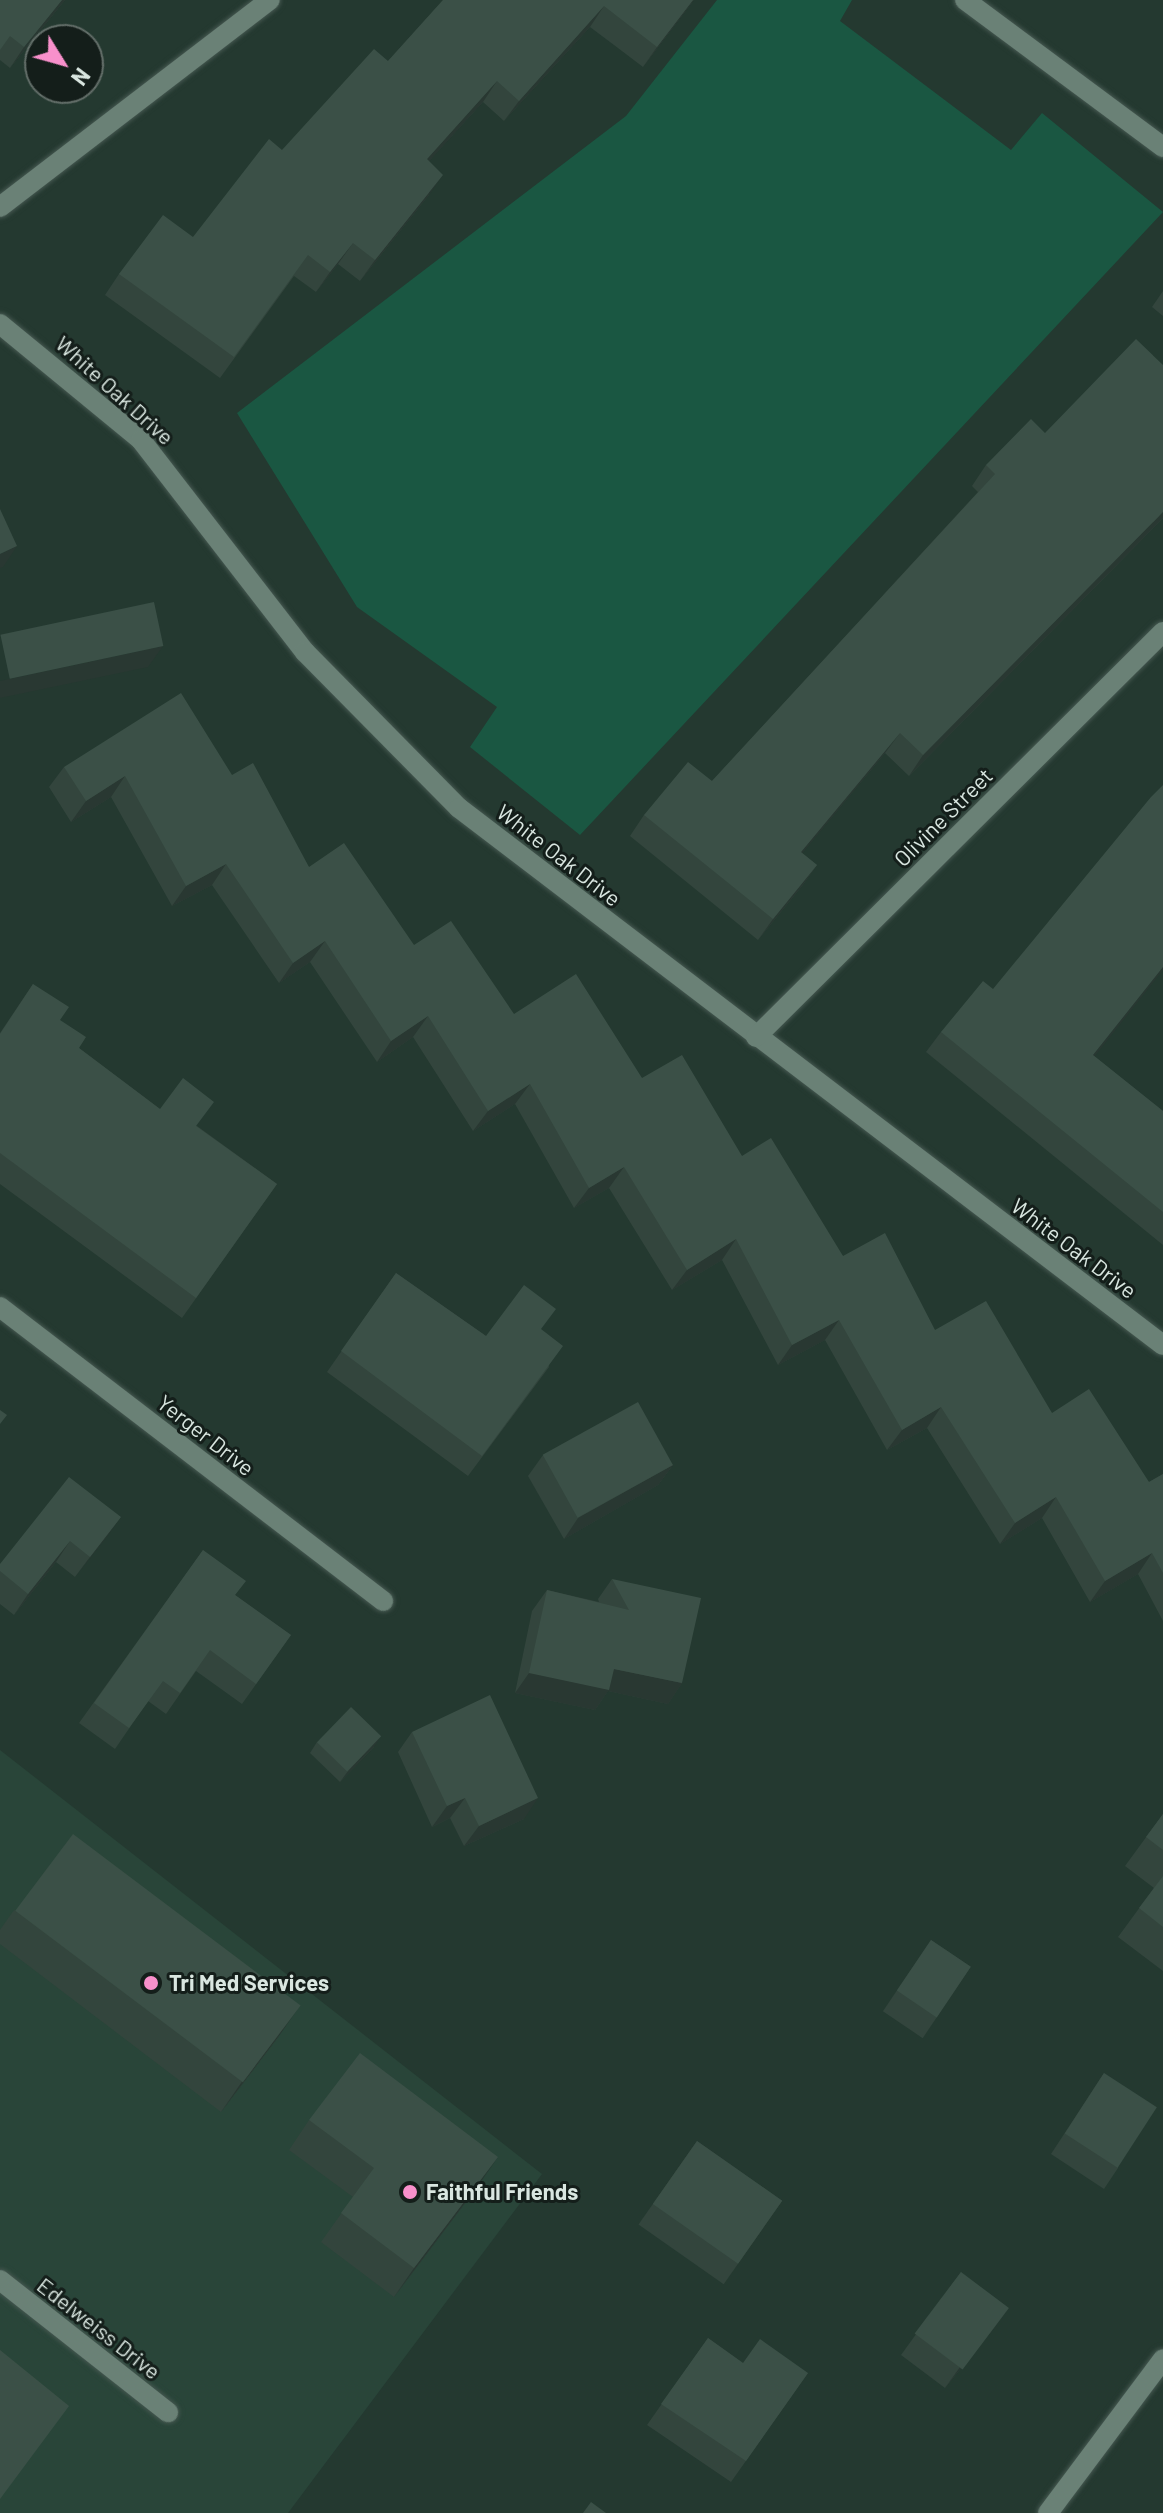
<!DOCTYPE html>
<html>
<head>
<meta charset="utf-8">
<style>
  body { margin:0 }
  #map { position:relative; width:1163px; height:2513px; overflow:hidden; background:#243930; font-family:Barlow,sans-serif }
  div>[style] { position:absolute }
  .built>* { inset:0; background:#294539 }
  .green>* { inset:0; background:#1a5742 }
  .roads { filter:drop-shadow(0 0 2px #455750) drop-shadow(0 0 2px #455750) }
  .minor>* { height:20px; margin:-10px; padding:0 10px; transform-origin:10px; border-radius:10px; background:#6a8176 }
  .wall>* { inset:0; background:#33453d; transform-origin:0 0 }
  .shaded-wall>* { inset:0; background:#293832 }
  .building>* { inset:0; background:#3b5047; transform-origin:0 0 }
  .dots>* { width:22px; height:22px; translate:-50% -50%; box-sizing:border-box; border:4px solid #141e1a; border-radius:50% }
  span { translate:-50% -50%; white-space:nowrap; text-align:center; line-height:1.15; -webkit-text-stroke:6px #141e1a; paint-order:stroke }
  .street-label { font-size:22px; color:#d9e6e0 }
  .poi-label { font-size:22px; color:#d9e6e0; font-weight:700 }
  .left { translate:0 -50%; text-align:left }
  .north { position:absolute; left:24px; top:24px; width:80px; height:80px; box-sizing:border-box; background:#141e1a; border:2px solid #636e69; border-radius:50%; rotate:127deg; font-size:22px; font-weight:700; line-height:32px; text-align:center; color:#d9e6e0 }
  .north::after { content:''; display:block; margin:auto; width:28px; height:36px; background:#f890cb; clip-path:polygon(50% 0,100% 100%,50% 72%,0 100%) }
</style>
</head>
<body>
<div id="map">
  <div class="built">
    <div style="clip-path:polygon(0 1750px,542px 2174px,288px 2513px,0 2513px)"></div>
  </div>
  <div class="green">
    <div style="clip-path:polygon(717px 0,852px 0,840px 21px,1011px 150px,1042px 113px,1163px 212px,580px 835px,470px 747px,497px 707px,357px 607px,237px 413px,626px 116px)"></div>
  </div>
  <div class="roads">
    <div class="minor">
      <div style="left:965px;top:0;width:247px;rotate:36.6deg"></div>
      <div style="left:0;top:207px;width:340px;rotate:-37.5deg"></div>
      <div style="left:0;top:324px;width:183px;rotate:39.4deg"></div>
      <div style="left:141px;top:440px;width:268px;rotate:52.3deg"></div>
      <div style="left:305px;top:652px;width:219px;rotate:45.4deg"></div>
      <div style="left:459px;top:808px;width:885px;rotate:37.34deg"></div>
      <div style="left:756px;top:1037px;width:574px;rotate:-44.86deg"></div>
      <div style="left:0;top:1307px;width:483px;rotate:37.5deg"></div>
      <div style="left:0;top:2280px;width:214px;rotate:38.2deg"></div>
      <div style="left:1048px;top:2513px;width:192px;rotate:-53.2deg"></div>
    </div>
  </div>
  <div class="wall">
    <div style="clip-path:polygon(0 0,65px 0,10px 68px,0 60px)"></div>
    <div style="clip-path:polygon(443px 0,694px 0,643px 67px,590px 27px,504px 121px,483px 102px,429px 161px,429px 195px,360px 281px,338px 264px,316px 292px,294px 276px,220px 378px,105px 295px,119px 274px,193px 237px,282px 150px,388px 61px)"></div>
    <div style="clip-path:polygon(1163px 291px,1163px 316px,1152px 307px)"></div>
    <div style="clip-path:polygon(1045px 433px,1163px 518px,909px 776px,885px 753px,802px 853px,817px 865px,802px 886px,758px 940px,630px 836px,644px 815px,712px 781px,978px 492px,972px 486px,986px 465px)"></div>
    <div style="clip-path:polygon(64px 767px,232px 775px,309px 867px,414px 945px,514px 1014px,642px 1078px,742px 1156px,843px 1256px,935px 1330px,1149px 1482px,1163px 1474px,1163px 1621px,1138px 1574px,1090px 1602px,1042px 1518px,1000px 1544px,927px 1428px,887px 1450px,825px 1340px,778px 1365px,722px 1260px,672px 1290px,609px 1188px,574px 1208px,515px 1104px,473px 1131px,413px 1037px,377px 1062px,310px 962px,279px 983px,212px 885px,172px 906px,111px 797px,71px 822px,49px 787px)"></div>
    <div style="clip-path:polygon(33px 984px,79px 1048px,160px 1109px,197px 1126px,277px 1184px,182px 1318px,0 1184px,0 1033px)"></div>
    <div style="clip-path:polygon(993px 989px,1094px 1056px,1163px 1111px,1163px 1245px,926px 1052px,941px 1032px)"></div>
    <div style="clip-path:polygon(396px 1273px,486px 1336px,541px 1330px,549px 1367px,468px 1476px,327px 1372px)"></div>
    <div style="clip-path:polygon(543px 1455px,673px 1465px,658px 1485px,564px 1539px,528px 1476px)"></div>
    <div style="clip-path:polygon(121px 1517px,75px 1577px,56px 1562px,14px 1615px,0 1604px,0 1564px)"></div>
    <div style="clip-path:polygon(203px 1550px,235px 1595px,291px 1635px,242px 1704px,196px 1671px,166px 1714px,148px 1701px,115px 1749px,79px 1723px)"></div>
    <div style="clip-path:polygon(612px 1579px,682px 1683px,668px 1704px,608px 1691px,595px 1710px,515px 1693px,532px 1611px,547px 1590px,599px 1602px,598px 1599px)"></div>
    <div style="clip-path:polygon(412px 1732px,524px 1819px,464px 1846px,450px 1818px,432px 1827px,398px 1752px)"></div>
    <div style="clip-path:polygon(317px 1742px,374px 1747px,340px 1782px,310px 1753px)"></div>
    <div style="clip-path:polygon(1163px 1814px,1163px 1971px,1118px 1937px,1154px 1888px,1125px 1866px)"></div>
    <div style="clip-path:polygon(14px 1910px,279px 2036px,221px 2112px,0 1944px,0 1930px)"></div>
    <div style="left:931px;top:1940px;width:48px;height:86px;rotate:34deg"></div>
    <div style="clip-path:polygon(1104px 2073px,1118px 2168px,1104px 2189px,1051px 2154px)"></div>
    <div style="clip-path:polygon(309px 2120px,478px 2186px,394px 2297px,321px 2242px,353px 2197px,289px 2150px)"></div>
    <div style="left:697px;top:2141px;width:104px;height:102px;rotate:35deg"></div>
    <div style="clip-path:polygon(961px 2272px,994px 2328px,945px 2388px,901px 2355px)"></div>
    <div style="clip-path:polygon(708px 2338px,743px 2363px,808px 2373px,731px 2482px,647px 2425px)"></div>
  </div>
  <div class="shaded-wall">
    <div style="clip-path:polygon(62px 0,65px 0,10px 68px,24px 47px)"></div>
    <div style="clip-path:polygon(693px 0,694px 0,643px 67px,657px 47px)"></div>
    <div style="clip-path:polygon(604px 6px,590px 27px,504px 121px,519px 101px)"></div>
    <div style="clip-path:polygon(497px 81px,483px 102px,412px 180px,427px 159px)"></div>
    <div style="clip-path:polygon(443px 175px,429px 195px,360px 281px,375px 260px)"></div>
    <div style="clip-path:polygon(353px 243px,338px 264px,316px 292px,330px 272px)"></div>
    <div style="clip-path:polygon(1163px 512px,1163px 518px,909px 776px,923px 755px)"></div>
    <div style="clip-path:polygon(17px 546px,3px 567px,0 568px,0 554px)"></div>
    <div style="clip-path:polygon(163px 646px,148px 667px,0 698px,0 681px)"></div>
    <div style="clip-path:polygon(900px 733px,885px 753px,786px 873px,801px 852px)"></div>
    <div style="clip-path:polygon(125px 776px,111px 797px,71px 822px,86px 801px)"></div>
    <div style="clip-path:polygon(226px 864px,212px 885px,172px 906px,186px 886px)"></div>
    <div style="clip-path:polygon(817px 865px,802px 886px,758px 940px,773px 919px)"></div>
    <div style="clip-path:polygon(325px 941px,310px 962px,279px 983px,293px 963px)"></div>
    <div style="clip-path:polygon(1163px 967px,1163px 970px,1079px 1076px,1093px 1055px)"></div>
    <div style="clip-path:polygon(428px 1016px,413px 1037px,377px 1062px,391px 1041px)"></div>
    <div style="clip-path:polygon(530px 1084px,515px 1104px,473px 1131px,488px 1111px)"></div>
    <div style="clip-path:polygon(624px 1167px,609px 1188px,574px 1208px,589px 1188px)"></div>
    <div style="clip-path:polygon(736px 1239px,722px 1260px,672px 1290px,687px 1270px)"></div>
    <div style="clip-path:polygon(839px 1320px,825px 1340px,778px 1365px,792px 1345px)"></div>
    <div style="clip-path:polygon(941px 1407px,927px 1428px,887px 1450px,902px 1430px)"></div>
    <div style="clip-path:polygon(673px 1465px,658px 1485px,564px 1539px,578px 1518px)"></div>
    <div style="clip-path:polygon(1056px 1497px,1042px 1518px,1000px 1544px,1015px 1523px)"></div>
    <div style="clip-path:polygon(121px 1517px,106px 1538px,75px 1577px,90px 1557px)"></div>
    <div style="clip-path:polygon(70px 1541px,56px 1562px,14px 1615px,28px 1594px)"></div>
    <div style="clip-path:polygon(1152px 1553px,1138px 1574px,1090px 1602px,1105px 1581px)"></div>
    <div style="clip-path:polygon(614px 1669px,682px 1683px,668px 1704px,608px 1691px,595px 1710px,515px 1693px,529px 1673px)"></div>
    <div style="clip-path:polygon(381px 1736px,374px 1747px,340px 1782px,348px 1771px)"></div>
    <div style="clip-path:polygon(465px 1798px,450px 1818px,432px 1827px,447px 1806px)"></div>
    <div style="clip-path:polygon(538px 1798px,524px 1819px,464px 1846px,479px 1826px)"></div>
    <div style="clip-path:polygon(299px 2007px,279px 2036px,221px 2112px,241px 2083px)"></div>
    <div style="clip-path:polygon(498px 2157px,478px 2186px,394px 2297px,414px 2268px)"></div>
    <div style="clip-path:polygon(1009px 2308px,994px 2328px,945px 2388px,960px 2367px)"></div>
  </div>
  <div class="building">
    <div style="clip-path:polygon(0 0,62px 0,24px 47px,10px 36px,0 50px)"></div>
    <div style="clip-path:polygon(443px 0,693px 0,657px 47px,604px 6px,519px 101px,497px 81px,427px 159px,443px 175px,375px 260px,353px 243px,330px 272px,308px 255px,234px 357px,119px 274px,163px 215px,193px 237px,269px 139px,282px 150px,374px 49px,388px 61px)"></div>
    <div style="clip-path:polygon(1136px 339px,1163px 365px,1163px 512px,923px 755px,900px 733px,801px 852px,817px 865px,773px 919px,644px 815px,688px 762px,712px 781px,995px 474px,986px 465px,1031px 419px,1045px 433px)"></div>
    <div style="clip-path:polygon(0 509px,17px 546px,0 554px)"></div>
    <div style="left:154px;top:602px;width:45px;height:157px;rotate:78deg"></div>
    <div style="clip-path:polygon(181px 693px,232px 775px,253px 763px,309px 867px,344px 843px,414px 945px,451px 921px,514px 1014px,576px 974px,642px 1078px,682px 1055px,742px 1156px,771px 1138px,843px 1256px,885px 1233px,935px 1330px,986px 1301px,1052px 1413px,1089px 1389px,1149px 1482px,1163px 1474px,1163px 1573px,1152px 1553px,1105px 1581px,1056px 1497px,1015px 1523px,941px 1407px,902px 1430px,839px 1320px,792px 1345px,736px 1239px,687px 1270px,624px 1167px,589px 1188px,530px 1084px,488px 1111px,428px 1016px,391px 1041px,325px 941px,293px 963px,226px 864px,186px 886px,125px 776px,86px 801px,64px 767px)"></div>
    <div style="clip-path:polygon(1163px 785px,1163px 967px,1093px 1055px,1163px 1111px,1163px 1212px,941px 1032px,983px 981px,993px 989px,1151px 797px)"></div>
    <div style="clip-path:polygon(33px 984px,69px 1007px,60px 1020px,86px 1037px,79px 1048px,160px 1109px,183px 1078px,214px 1102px,196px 1126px,277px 1184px,196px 1298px,0 1153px,0 1034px)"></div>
    <div style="clip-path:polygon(396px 1273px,486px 1336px,524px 1285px,556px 1309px,541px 1329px,563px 1346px,482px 1456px,341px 1351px)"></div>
    <div style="left:638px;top:1402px;width:72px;height:109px;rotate:61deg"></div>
    <div style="clip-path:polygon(0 1410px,7px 1415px,0 1424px)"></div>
    <div style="clip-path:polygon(69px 1477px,121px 1517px,90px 1557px,70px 1541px,28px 1594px,0 1571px,0 1564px)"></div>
    <div style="clip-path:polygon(203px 1550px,246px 1581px,235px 1595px,291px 1635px,256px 1684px,210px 1650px,180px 1693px,163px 1681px,129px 1728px,94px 1703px)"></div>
    <div style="clip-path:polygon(612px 1579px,701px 1598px,682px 1683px,614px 1669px,609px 1690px,529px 1673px,547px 1590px,629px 1610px)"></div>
    <div style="clip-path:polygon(490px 1695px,538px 1798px,479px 1826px,465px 1798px,447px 1806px,412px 1732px)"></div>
    <div style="left:351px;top:1707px;width:42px;height:49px;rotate:44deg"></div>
    <div style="clip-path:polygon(1163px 1814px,1163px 1850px,1146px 1837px)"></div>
    <div style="left:73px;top:1834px;width:285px;height:96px;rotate:37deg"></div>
    <div style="clip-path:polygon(1163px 1876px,1163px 1927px,1139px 1908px)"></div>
    <div style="left:931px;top:1940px;width:48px;height:61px;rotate:34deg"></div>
    <div style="clip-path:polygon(360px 2053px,498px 2157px,414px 2268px,341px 2213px,374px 2168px,309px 2120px)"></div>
    <div style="left:1104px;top:2073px;width:63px;height:72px;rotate:33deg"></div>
    <div style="left:697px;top:2141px;width:104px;height:77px;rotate:35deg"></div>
    <div style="left:961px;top:2272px;width:60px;height:77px;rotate:37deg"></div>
    <div style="clip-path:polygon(708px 2338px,743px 2363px,760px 2339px,808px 2373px,746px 2461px,661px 2404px)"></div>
    <div style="clip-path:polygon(0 2350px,69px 2406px,0 2499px)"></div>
    <div style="clip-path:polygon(591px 2502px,606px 2513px,583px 2513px)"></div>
  </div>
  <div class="dots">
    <div style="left:151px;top:1983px;background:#f890cb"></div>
    <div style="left:410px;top:2192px;background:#f890cb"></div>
  </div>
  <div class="street-label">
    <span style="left:115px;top:390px;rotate:42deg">White Oak Drive</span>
    <span style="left:943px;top:817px;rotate:-45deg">Olivine Street</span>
    <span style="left:559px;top:855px;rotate:38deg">White Oak Drive</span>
    <span style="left:1074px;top:1248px;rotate:37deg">White Oak Drive</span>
    <span style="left:206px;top:1435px;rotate:38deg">Yerger Drive</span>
    <span style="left:99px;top:2328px;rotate:38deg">Edelweiss Drive</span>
  </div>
  <div class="poi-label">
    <span class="left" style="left:169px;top:1983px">Tri Med Services</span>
    <span class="left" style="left:426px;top:2192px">Faithful Friends</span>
  </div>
  <div class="north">N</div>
</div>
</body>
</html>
